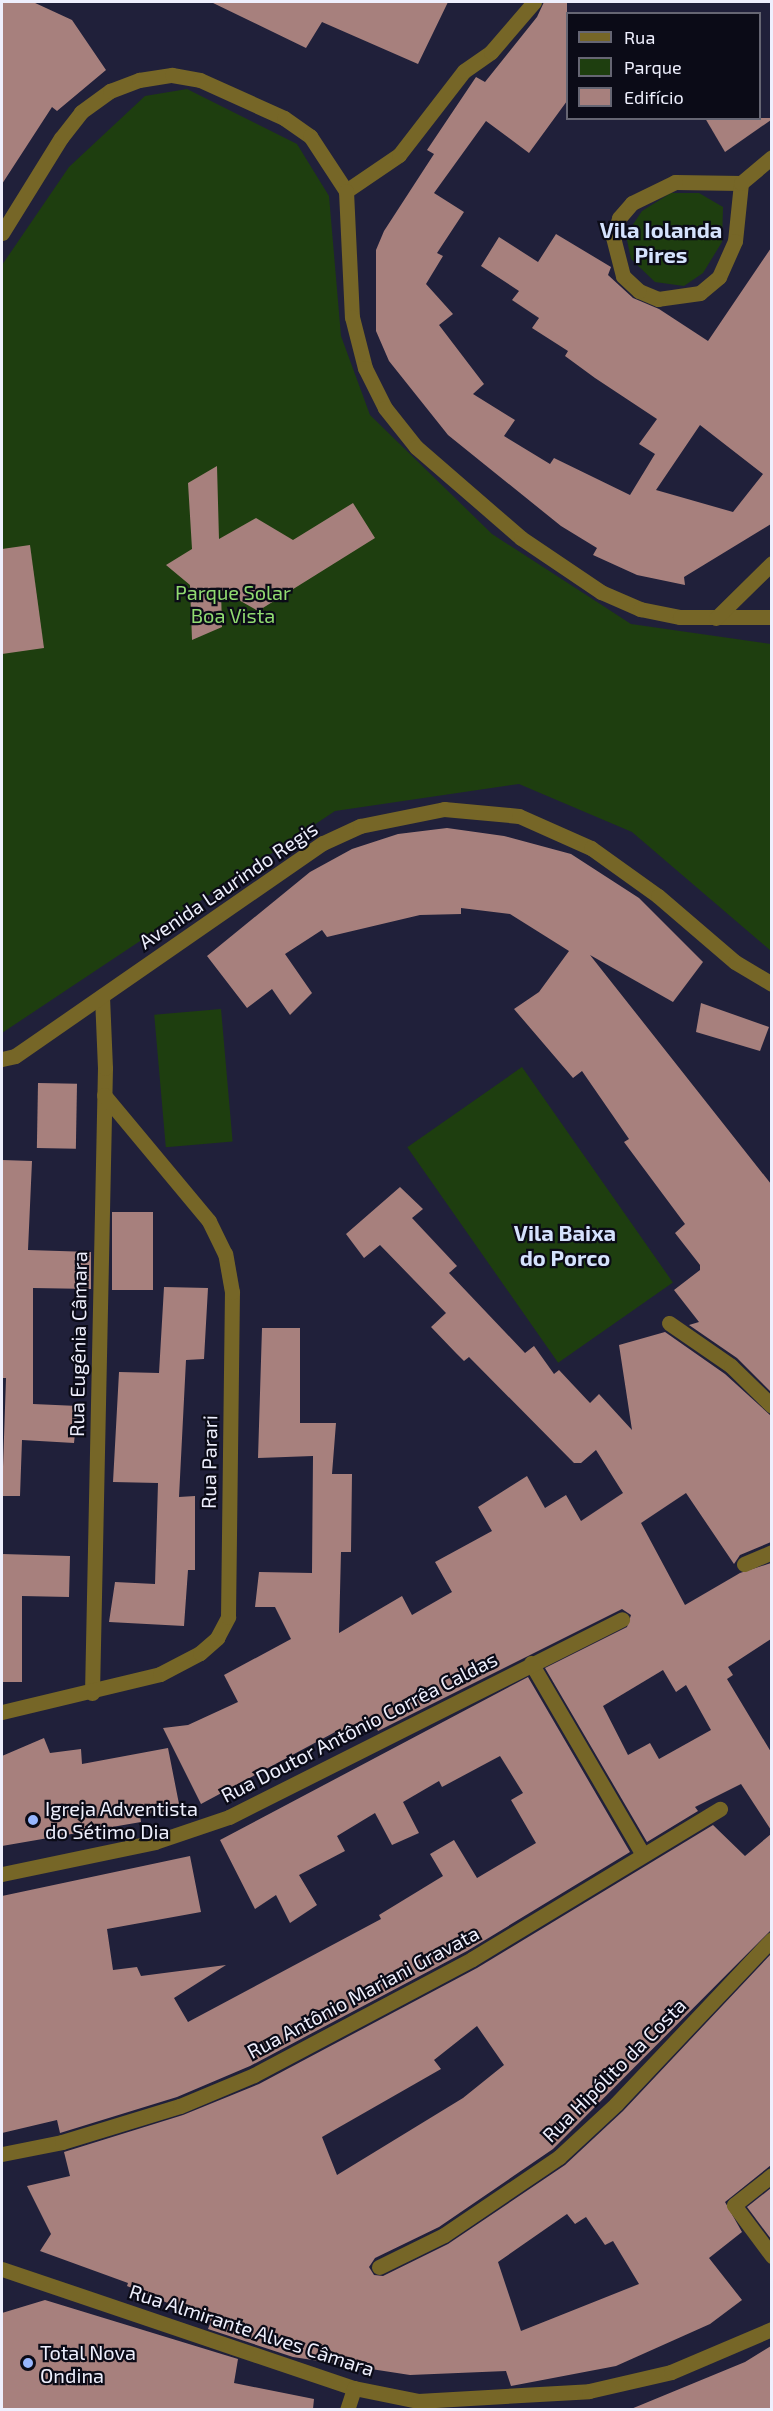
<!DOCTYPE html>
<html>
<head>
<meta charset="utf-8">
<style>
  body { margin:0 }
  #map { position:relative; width:773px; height:2411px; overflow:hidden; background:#20203a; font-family:"Exo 2",sans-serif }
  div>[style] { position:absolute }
  .green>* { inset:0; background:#1e3e0f; transform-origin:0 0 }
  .building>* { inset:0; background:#a7807d; transform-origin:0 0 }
  .minor>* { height:15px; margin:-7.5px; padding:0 7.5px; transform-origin:7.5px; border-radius:7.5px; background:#766627 }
  .tertiary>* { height:15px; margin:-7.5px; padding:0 7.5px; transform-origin:7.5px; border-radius:7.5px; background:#766627 }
  .dots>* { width:16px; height:16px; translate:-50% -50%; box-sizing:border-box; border:3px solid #0b0b17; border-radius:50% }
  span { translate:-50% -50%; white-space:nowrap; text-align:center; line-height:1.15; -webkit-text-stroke:4.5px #0b0b17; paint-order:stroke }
  .park-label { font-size:20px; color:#91db71 }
  .street-label { font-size:20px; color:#eeeffd }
  .poi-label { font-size:20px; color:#eeeffd }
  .left { translate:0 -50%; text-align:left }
  .quarter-label { font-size:22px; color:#d5e2fd; font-weight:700 }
  .frame { position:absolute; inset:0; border:3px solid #eeeffd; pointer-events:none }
  .legend { position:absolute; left:566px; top:12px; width:195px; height:108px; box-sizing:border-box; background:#0b0b17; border:2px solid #666673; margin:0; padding:8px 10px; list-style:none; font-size:18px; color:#eeeffd }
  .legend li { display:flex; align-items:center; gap:12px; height:30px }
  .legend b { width:30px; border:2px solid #666673 }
</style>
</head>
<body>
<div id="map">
  <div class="green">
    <div style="clip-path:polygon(187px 89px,297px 144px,329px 196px,341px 336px,370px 415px,492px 534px,631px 624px,771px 644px,771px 951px,632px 832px,519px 784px,335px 811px,2px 1033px,2px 265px,69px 167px,145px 96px)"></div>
    <div style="clip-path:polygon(671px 193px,699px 193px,723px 207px,722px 242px,703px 273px,684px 286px,655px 282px,631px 259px,626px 235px,642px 211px)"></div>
    <div style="left:221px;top:1009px;width:133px;height:67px;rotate:85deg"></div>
    <div style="left:522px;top:1067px;width:263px;height:140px;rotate:55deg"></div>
  </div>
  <div class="building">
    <div style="clip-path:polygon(2px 2px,33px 2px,72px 20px,106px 70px,57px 111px,52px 107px,2px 184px)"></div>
    <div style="clip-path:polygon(211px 2px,448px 2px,418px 64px,322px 22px,306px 48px)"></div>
    <div style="clip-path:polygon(evenodd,544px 2px,567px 2px,567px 101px,529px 153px,486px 121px,434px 193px,464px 212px,437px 253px,443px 256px,426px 284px,453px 314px,439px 325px,484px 384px,473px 394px,515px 420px,504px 436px,550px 464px,554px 458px,630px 495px,655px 454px,639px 444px,657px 419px,595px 378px,565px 356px,568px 351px,532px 328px,539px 318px,512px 300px,519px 291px,481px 266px,499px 237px,538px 262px,556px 234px,611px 267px,608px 275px,633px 298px,659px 309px,708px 341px,771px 248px,771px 524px,684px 577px,685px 585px,637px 575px,593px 555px,597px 548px,561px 526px,448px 435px,389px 361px,376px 331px,376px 250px,384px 231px,434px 154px,427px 150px,476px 77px,485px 82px,537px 17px,544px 2px,700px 425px,763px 474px,733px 512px,656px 490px,700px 425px)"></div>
    <div style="clip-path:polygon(705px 118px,771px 118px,771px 120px,725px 152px)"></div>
    <div style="clip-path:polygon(217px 466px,219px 539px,256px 518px,293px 540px,353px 503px,375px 538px,258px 611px,221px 590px,222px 627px,192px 640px,190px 585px,166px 565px,192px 549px,188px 483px)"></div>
    <div style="clip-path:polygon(30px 545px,44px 648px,2px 654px,2px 549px)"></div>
    <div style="clip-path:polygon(447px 828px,504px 836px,571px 854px,639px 898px,703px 962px,673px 1002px,590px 955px,771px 1184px,771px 1392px,737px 1358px,689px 1325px,699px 1322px,674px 1290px,700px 1270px,700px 1265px,675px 1233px,685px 1224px,624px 1142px,629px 1139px,582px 1071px,573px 1078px,514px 1009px,539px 992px,569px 951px,510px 914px,461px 908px,461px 914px,420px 915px,327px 937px,322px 930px,285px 954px,312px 993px,290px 1015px,272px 989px,247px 1008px,207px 956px,310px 872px,352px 849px,398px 834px)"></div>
    <div style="clip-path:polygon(701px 1003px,769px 1027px,760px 1051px,696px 1032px)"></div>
    <div style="left:38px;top:1083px;width:39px;height:65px;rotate:1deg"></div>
    <div style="clip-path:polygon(2px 1160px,32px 1161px,28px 1250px,91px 1252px,91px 1289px,33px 1288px,33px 1404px,78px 1406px,74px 1443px,22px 1440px,20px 1496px,2px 1496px,6px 1378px,2px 1378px)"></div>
    <div style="clip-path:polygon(evenodd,400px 1187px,423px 1209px,412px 1218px,457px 1266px,449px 1273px,525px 1353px,534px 1346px,554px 1374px,559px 1370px,590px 1403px,599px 1394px,632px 1430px,619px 1345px,665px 1332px,725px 1374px,771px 1416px,771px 1542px,740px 1555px,734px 1564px,686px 1493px,641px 1523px,685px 1605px,740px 1573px,771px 1563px,771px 1639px,728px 1667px,733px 1675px,727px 1679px,771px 1752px,771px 1830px,741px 1784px,695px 1807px,698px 1811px,647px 1842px,545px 1668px,627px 1627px,631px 1615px,622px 1609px,378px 1731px,372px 1719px,340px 1735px,337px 1731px,201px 1804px,163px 1728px,188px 1725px,238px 1702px,224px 1675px,291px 1639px,275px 1607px,255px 1607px,259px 1572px,312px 1573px,313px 1456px,258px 1458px,262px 1328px,300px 1328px,300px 1423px,336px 1423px,332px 1474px,352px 1474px,351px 1552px,341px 1552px,339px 1633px,402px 1596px,412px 1615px,452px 1592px,435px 1562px,492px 1531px,478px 1507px,527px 1476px,545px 1508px,566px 1495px,581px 1521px,623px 1493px,596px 1450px,581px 1463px,574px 1463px,469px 1357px,464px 1361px,455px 1352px,431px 1327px,446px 1313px,380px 1245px,364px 1258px,346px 1234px,400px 1187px,663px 1670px,676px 1692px,686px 1685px,711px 1730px,659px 1759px,650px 1743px,628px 1755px,603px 1706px,663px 1670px)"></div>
    <div style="left:112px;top:1212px;width:41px;height:78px"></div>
    <div style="clip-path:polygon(164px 1287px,208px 1288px,204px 1359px,186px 1360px,179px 1497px,195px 1496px,195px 1570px,188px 1570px,184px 1626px,109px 1622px,115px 1582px,155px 1584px,158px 1483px,113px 1482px,119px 1372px,159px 1373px)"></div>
    <div style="clip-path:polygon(2px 1554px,70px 1556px,69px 1597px,22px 1596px,22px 1682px,2px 1682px)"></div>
    <div style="clip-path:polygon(528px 1677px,630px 1852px,467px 1951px,250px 2066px,177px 2097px,60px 2133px,57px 2120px,2px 2133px,2px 1896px,190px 1856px,201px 1912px,107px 1929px,113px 1970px,137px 1967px,141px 1976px,226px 1965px,174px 1998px,188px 2022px,381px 1919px,379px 1915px,443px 1876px,430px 1854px,454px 1840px,477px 1878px,536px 1843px,511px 1800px,523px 1793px,500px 1756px,442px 1787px,439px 1781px,403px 1802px,419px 1833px,392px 1845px,375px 1813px,337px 1836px,345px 1851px,299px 1875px,317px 1905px,290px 1923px,276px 1895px,255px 1909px,220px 1840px)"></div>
    <div style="clip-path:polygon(44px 1738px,50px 1753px,81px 1749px,82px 1764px,168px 1748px,180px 1809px,140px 1815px,141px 1822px,2px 1846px,2px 1756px)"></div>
    <div style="clip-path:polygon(evenodd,713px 1825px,745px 1856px,771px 1834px,771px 1930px,553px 2149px,439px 2227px,375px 2258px,369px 2267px,374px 2275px,383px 2276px,448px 2244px,565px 2165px,623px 2111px,771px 1954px,771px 2165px,725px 2202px,742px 2232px,709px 2258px,742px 2300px,710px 2324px,616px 2366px,511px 2386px,506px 2371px,410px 2375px,293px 2357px,208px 2329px,211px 2321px,127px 2286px,128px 2283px,40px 2251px,51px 2234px,27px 2186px,70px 2176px,64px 2152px,183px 2115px,259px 2084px,477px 1968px,713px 1825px,477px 2026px,504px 2065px,463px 2098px,337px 2175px,322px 2137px,441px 2069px,434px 2060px,477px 2026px,713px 1825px,567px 2214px,575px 2224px,586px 2217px,605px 2245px,613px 2241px,639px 2284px,521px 2331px,498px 2262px,567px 2214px)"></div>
    <div style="clip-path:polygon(771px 2188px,771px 2239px,747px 2207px)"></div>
    <div style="clip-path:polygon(45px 2300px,238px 2359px,234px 2383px,314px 2399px,313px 2409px,2px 2409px,2px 2313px)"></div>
    <div style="clip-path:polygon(771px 2346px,771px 2409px,631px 2409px,745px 2362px)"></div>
  </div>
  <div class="minor">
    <div style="left:675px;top:182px;width:66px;rotate:0.9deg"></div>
    <div style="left:741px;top:183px;width:58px;rotate:95.9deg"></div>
    <div style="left:735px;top:241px;width:39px;rotate:114deg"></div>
    <div style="left:719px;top:277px;width:25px;rotate:140deg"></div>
    <div style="left:700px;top:293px;width:42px;rotate:171.9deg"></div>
    <div style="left:658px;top:299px;width:21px;rotate:-157deg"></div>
    <div style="left:639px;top:291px;width:22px;rotate:-137deg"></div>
    <div style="left:623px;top:276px;width:40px;rotate:-104.4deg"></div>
    <div style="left:613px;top:237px;width:20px;rotate:-72deg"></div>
    <div style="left:619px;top:218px;width:20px;rotate:-49deg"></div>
    <div style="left:632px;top:203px;width:48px;rotate:-26deg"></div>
    <div style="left:741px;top:183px;width:40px;rotate:-40deg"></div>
    <div style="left:346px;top:191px;width:64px;rotate:-34.2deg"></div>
    <div style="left:399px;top:155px;width:106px;rotate:-52.3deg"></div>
    <div style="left:464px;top:71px;width:33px;rotate:-35deg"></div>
    <div style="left:491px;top:52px;width:66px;rotate:-49.3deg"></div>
    <div style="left:669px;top:1323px;width:75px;rotate:34.7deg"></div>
    <div style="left:731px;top:1366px;width:57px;rotate:44.3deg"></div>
    <div style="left:744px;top:1564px;width:30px;rotate:-23deg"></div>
    <div style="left:531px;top:1663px;width:222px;rotate:59.7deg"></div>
    <div style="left:92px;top:1693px;width:625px;rotate:-88.81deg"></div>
    <div style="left:105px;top:1068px;width:72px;rotate:-92.4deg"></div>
    <div style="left:2px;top:1712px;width:163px;rotate:-13.5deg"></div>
    <div style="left:160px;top:1674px;width:45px;rotate:-27.7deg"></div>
    <div style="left:200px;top:1653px;width:23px;rotate:-41deg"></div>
    <div style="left:217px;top:1638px;width:24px;rotate:-62deg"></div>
    <div style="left:228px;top:1617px;width:325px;rotate:-89.3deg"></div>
    <div style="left:232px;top:1292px;width:39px;rotate:-100deg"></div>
    <div style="left:225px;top:1254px;width:37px;rotate:-116deg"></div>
    <div style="left:209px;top:1221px;width:164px;rotate:-129.8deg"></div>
    <div style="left:2px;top:1874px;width:156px;rotate:-11.8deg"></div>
    <div style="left:155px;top:1842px;width:78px;rotate:-18.7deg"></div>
    <div style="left:229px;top:1817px;width:440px;rotate:-26.7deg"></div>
    <div style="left:2px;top:2154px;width:61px;rotate:-11.3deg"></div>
    <div style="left:62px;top:2142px;width:123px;rotate:-17deg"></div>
    <div style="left:180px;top:2106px;width:80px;rotate:-22.7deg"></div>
    <div style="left:254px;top:2075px;width:247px;rotate:-28deg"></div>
    <div style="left:472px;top:1959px;width:290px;rotate:-31.2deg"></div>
    <div style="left:772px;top:2175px;width:48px;rotate:141.7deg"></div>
    <div style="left:734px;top:2205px;width:64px;rotate:53.3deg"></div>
    <div style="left:379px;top:2267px;width:72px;rotate:-26.2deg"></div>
    <div style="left:444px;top:2235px;width:139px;rotate:-34.1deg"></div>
    <div style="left:559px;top:2157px;width:78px;rotate:-42.9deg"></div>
    <div style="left:616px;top:2104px;width:227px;rotate:-46.6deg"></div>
    <div style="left:2px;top:2269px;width:372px;rotate:18.7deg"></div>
    <div style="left:354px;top:2388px;width:65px;rotate:11.5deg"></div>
    <div style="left:418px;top:2401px;width:171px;rotate:-3.3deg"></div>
    <div style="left:589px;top:2391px;width:84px;rotate:-13deg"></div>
    <div style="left:671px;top:2372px;width:110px;rotate:-23.1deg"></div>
    <div style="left:347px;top:2410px;width:23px;rotate:-72deg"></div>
  </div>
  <div class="tertiary">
    <div style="left:2px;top:233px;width:112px;rotate:-58.2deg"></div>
    <div style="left:61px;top:138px;width:33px;rotate:-52deg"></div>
    <div style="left:81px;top:112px;width:36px;rotate:-36deg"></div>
    <div style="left:110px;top:91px;width:31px;rotate:-21deg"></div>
    <div style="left:139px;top:80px;width:33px;rotate:-9deg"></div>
    <div style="left:172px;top:75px;width:28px;rotate:10deg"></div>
    <div style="left:200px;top:80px;width:92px;rotate:24.3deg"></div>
    <div style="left:284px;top:118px;width:32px;rotate:35deg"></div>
    <div style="left:310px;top:136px;width:66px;rotate:56.8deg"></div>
    <div style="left:346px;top:191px;width:126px;rotate:87.3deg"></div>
    <div style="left:352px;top:317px;width:53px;rotate:75.7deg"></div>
    <div style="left:365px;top:368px;width:45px;rotate:63.4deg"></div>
    <div style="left:385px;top:408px;width:50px;rotate:51.5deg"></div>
    <div style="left:416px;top:447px;width:139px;rotate:40.9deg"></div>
    <div style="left:521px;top:538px;width:97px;rotate:34deg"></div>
    <div style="left:601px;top:592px;width:43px;rotate:23.6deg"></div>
    <div style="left:640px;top:609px;width:41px;rotate:11.3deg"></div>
    <div style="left:680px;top:617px;width:92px"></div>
    <div style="left:716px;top:618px;width:78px;rotate:-44.5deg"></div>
    <div style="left:2px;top:1059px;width:13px;rotate:-13deg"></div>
    <div style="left:15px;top:1056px;width:374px;rotate:-34.7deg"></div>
    <div style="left:323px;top:843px;width:41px;rotate:-24.7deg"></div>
    <div style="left:360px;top:826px;width:86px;rotate:-11.4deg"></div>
    <div style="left:444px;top:809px;width:75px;rotate:5.3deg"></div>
    <div style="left:519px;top:816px;width:79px;rotate:24deg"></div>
    <div style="left:591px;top:848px;width:82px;rotate:35.6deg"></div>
    <div style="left:658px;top:896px;width:101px;rotate:40.6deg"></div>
    <div style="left:735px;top:962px;width:43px;rotate:30.7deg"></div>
  </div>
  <div class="dots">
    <div style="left:33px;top:1820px;background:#97b6fd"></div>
    <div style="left:28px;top:2363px;background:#97b6fd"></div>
  </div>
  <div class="park-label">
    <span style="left:233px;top:604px">Parque Solar<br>Boa Vista</span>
  </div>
  <div class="street-label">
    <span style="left:228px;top:885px;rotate:-34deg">Avenida Laurindo Regis</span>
    <span style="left:78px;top:1344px;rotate:-89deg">Rua Eugênia Câmara</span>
    <span style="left:209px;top:1462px;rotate:-89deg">Rua Parari</span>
    <span style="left:359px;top:1727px;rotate:-27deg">Rua Doutor Antônio Corrêa Caldas</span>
    <span style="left:363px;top:1992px;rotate:-28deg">Rua Antônio Mariani Gravata</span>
    <span style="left:614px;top:2070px;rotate:-45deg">Rua Hipólito da Costa</span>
    <span style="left:252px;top:2330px;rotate:18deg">Rua Almirante Alves Câmara</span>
  </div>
  <div class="poi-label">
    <span class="left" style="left:45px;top:1820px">Igreja Adventista<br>do Sétimo Dia</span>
    <span class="left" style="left:40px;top:2364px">Total Nova<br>Ondina</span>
  </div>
  <div class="quarter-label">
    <span style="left:661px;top:242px">Vila Iolanda<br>Pires</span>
    <span style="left:565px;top:1245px">Vila Baixa<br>do Porco</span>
  </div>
  <div class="frame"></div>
  <ul class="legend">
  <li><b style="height:8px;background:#766627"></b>Rua</li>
  <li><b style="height:16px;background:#1e3e0f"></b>Parque</li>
  <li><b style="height:16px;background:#a7807d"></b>Edifício</li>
  </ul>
</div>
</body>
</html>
